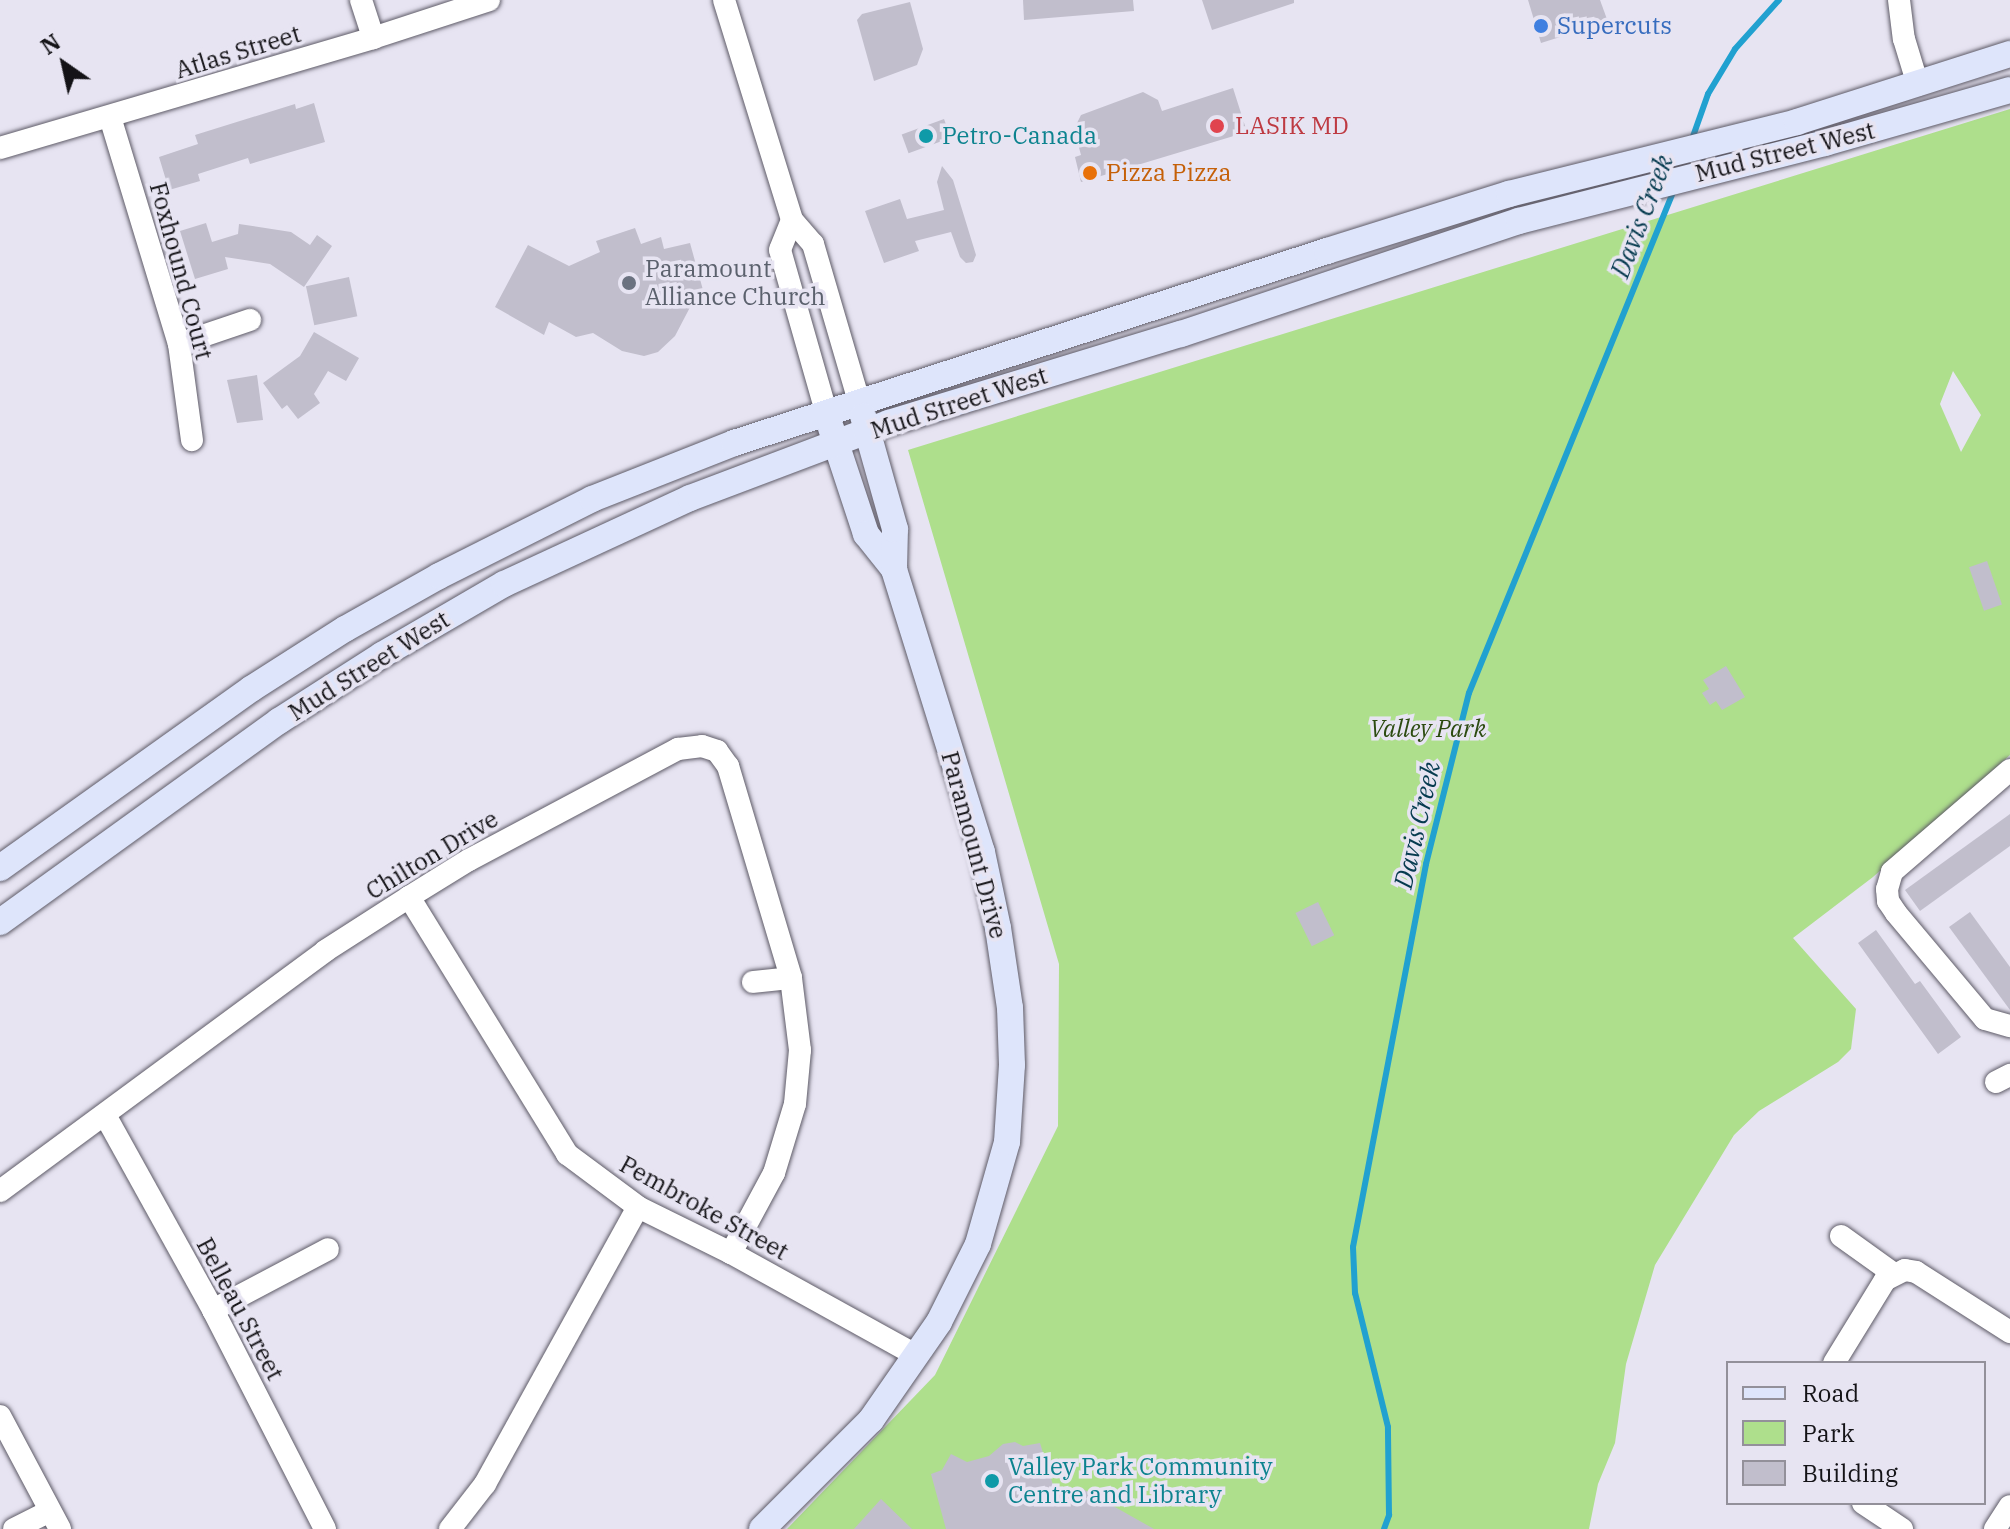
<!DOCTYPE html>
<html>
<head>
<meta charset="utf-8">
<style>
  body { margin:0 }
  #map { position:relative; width:2010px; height:1529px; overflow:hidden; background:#e7e4f2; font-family:"IBM Plex Serif",serif }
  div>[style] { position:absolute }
  .green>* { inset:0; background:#aedf8c }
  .stream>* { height:6px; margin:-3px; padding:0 3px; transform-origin:3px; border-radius:3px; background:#21a1d0 }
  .building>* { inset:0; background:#c1becc; transform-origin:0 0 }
  .roads { filter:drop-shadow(0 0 2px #5e5b67) drop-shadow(0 0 2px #5e5b67) }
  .minor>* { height:22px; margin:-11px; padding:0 11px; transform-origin:11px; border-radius:11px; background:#fff }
  .major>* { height:26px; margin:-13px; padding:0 13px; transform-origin:13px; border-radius:13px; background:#dee5fb }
  .dots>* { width:22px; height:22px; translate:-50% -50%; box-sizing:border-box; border:4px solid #e7e4f2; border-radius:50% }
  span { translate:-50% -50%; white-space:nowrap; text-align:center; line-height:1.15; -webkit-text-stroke:7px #e7e4f2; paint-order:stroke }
  .shop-label { font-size:24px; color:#366cbe }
  .left { translate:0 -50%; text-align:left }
  .street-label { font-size:24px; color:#141317 }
  .health-label { font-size:24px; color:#be3a42 }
  .culture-label { font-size:24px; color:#0d838f }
  .food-label { font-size:24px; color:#c56008 }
  .worship-label { font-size:24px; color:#5b616d }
  .park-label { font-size:24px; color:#2c4b10; font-style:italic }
  .water-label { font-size:26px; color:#063b4f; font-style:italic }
  .legend { position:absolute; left:1726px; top:1361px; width:260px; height:144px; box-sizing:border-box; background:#e7e4f2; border:2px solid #93909a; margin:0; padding:10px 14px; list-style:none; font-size:24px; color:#141317 }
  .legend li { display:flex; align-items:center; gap:16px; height:40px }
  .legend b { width:40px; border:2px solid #93909a }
  .north { position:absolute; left:24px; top:24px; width:80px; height:80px; -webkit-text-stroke:6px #e7e4f2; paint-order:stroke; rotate:326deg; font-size:22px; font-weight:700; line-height:32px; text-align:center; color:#141317 }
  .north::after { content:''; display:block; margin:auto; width:28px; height:36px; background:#141317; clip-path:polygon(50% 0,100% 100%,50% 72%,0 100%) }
</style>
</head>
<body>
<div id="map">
  <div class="green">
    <div style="clip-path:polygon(evenodd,2010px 109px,2010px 755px,1873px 877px,1793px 938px,1856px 1009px,1851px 1049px,1838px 1062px,1759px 1111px,1734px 1135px,1655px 1265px,1626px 1364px,1615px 1443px,1598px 1484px,1589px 1529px,787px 1529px,935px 1375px,1058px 1126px,1059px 964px,908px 450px,2010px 109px,1953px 371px,1981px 415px,1961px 452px,1940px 404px,1953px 371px)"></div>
  </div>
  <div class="stream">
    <div style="left:1691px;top:142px;width:51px;rotate:-70.5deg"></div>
    <div style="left:1708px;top:94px;width:52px;rotate:-59deg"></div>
    <div style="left:1735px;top:49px;width:66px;rotate:-48.1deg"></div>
    <div style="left:1384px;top:1529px;width:15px;rotate:-70deg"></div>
    <div style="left:1389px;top:1515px;width:88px;rotate:-90.7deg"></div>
    <div style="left:1388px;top:1427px;width:138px;rotate:-103.8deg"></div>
    <div style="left:1355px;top:1293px;width:46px;rotate:-92.5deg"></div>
    <div style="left:1353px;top:1247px;width:390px;rotate:-79.2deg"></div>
    <div style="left:1426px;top:864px;width:176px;rotate:-75.9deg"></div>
    <div style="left:1469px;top:693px;width:543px;rotate:-67.83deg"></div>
  </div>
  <div class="building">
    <div style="clip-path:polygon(1023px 0,1133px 0,1134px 11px,1024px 20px)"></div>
    <div style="clip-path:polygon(1202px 0,1294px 0,1294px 3px,1212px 30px)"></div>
    <div style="clip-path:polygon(1528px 0,1600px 0,1608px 22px,1541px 43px)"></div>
    <div style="clip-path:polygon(910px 2px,923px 49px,917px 65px,874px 81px,857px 20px,862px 14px)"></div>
    <div style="clip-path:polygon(1233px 88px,1247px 132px,1081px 182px,1075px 157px,1081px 155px,1074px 129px,1081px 115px,1143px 92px,1158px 100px,1162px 111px)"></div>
    <div style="clip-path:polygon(314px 103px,325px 142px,250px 164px,248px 158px,198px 174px,200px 181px,169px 190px,159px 157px,198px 144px,195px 135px,295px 104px,296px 109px)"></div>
    <div style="left:944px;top:119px;width:20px;height:45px;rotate:70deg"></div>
    <div style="clip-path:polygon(942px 166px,953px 180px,976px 255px,973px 262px,966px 263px,960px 257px,951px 232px,915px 241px,919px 251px,884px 263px,865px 211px,900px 199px,907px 219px,944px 210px,937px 182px)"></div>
    <div style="clip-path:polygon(206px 223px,212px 242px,238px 234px,239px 224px,291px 232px,310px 245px,317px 235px,332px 246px,304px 287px,270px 264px,225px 257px,228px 269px,195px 279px,180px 231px)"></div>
    <div style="clip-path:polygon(635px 228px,641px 244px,661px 237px,664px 249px,690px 243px,703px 290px,698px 292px,675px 336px,658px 352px,644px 356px,622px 351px,593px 333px,576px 337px,549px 322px,544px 335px,495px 307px,528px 245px,569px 266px,600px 252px,596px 241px)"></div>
    <div style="left:349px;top:277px;width:40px;height:44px;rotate:78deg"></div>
    <div style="clip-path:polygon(314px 332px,359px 358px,346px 381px,328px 371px,314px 394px,320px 403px,298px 419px,287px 405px,282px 409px,263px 383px,300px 356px)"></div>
    <div style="clip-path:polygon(257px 375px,263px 420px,237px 423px,227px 380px)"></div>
    <div style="left:1987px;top:561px;width:46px;height:19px;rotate:71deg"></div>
    <div style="clip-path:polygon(1726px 666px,1745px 697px,1722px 710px,1716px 701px,1710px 705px,1702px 693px,1709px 689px,1703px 680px)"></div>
    <div style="clip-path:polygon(2010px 814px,2010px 846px,1920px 911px,1905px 890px)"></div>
    <div style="left:1318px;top:902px;width:37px;height:25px;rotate:64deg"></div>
    <div style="clip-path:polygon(1970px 912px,2010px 967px,2010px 1010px,1949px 927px)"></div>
    <div style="clip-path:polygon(1876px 930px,1915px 984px,1920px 981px,1961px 1037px,1938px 1054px,1858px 943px)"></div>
    <div style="clip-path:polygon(1015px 1442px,1023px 1446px,1040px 1443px,1054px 1488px,1074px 1504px,1083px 1489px,1154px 1529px,946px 1529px,931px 1474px,942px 1470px,951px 1454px,967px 1462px,989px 1456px,1003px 1444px)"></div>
    <div style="clip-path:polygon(881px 1499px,912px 1529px,854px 1529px)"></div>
  </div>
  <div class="roads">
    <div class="minor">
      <div style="left:361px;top:0;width:40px;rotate:72deg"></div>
      <div style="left:724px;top:0;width:230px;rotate:72.8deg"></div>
      <div style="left:792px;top:220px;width:32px;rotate:49deg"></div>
      <div style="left:813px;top:244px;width:164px;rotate:73.7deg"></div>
      <div style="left:1899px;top:0;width:39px;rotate:83deg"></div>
      <div style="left:1904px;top:39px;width:48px;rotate:73.1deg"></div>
      <div style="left:110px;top:117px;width:237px;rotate:73.1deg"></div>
      <div style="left:179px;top:344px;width:97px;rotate:82.3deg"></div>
      <div style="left:0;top:148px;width:389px;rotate:-16.4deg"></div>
      <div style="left:373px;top:38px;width:122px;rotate:-18.1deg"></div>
      <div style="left:792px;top:220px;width:32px;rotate:112deg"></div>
      <div style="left:780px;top:250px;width:168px;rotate:74.1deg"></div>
      <div style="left:179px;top:344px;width:75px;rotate:-18.7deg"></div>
      <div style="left:2010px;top:770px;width:156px;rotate:139.2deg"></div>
      <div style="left:1892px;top:872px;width:18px;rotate:106deg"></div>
      <div style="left:1887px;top:889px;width:12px;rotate:85deg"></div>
      <div style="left:1888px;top:901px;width:14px;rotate:56deg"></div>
      <div style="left:1896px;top:913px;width:138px;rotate:50deg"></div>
      <div style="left:1985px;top:1019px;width:26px;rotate:16deg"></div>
      <div style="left:409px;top:897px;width:302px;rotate:58.4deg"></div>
      <div style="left:567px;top:1154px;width:89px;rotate:36.7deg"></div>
      <div style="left:638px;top:1207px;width:104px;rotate:26.3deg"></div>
      <div style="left:731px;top:1253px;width:211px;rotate:28.9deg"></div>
      <div style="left:753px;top:982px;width:38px;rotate:-6deg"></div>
      <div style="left:1996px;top:1082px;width:16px;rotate:-27deg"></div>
      <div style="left:105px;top:1115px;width:223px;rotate:61deg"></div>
      <div style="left:213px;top:1310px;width:246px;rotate:62.9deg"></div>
      <div style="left:0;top:1191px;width:404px;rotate:-36.4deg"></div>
      <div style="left:325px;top:951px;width:100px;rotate:-32.7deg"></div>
      <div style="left:409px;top:897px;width:70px;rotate:-31.7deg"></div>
      <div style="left:469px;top:860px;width:237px;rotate:-28deg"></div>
      <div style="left:678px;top:749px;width:24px;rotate:-7deg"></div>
      <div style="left:702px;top:746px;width:16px;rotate:18deg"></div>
      <div style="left:717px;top:751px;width:19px;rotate:54deg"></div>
      <div style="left:728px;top:766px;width:221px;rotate:73.4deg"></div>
      <div style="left:791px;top:978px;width:73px;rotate:82.9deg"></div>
      <div style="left:800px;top:1050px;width:54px;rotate:95.3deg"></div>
      <div style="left:795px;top:1104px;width:72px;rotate:106.9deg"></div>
      <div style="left:774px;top:1173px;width:91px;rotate:118.3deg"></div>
      <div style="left:1841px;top:1236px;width:65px;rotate:35.6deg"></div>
      <div style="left:213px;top:1310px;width:130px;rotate:-27.9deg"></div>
      <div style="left:1834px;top:1363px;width:97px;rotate:-58.4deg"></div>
      <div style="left:1885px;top:1280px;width:22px;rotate:-27deg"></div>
      <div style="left:1905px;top:1270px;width:11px;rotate:10deg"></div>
      <div style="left:1916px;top:1272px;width:112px;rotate:32.6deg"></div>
      <div style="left:0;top:1416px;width:128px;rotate:62deg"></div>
      <div style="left:1863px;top:1503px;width:47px;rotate:33.7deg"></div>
      <div style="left:14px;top:1529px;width:40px;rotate:-26.6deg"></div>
      <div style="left:450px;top:1529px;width:57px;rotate:-52.1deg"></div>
      <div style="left:485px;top:1484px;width:316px;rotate:-61.1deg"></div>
      <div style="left:1995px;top:1529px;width:27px;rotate:-57deg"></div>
    </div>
    <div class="major">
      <div style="left:831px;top:428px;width:112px;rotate:71.7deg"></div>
      <div style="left:866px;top:534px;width:45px;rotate:51.3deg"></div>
      <div style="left:0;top:868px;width:308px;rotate:-35.5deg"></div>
      <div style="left:251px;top:689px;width:112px;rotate:-32.6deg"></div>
      <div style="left:345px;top:629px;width:108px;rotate:-29.4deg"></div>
      <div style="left:439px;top:576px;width:171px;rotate:-26.7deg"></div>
      <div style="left:592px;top:499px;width:153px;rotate:-21.5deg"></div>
      <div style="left:734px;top:443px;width:623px;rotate:-17.94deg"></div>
      <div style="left:1327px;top:251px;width:191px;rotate:-17.4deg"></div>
      <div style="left:1509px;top:194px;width:297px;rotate:-14deg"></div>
      <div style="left:1797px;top:122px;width:224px;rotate:-17.7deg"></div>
      <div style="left:0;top:922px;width:344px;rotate:-35.8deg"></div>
      <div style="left:279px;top:721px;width:122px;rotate:-32.7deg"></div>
      <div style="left:382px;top:655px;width:141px;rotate:-30.2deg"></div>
      <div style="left:504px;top:584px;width:205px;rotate:-24.8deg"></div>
      <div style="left:690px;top:498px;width:213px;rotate:-20.7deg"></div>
      <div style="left:889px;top:423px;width:305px;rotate:-17deg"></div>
      <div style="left:1181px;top:334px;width:356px;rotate:-18.5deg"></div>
      <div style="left:1519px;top:221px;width:316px;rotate:-14.3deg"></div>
      <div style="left:1825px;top:143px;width:192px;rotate:-16deg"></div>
      <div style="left:762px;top:1529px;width:154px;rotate:-45deg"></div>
      <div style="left:871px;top:1420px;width:119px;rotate:-55.2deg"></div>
      <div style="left:939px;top:1322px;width:87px;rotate:-63.4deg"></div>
      <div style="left:978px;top:1244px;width:106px;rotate:-74.1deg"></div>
      <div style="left:1007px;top:1142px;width:77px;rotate:-86.3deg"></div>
      <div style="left:1012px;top:1065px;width:57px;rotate:-92deg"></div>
      <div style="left:1010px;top:1008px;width:81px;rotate:-98.5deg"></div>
      <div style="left:998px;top:928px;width:78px;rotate:-101.9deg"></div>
      <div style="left:982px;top:852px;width:296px;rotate:-107.3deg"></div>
      <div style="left:894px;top:569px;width:40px;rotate:-88.6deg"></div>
      <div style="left:895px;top:529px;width:117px;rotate:-105.8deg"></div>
    </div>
  </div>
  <div class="dots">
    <div style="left:1541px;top:26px;background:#3f7fe0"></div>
    <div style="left:1217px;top:126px;background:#e0444e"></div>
    <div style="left:926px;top:136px;background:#0f9aa8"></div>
    <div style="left:1090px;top:173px;background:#e8710a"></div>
    <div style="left:629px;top:283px;background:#6b7280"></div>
    <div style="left:992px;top:1481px;background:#0f9aa8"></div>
  </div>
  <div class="shop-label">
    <span class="left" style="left:1557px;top:26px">Supercuts</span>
  </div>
  <div class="street-label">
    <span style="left:238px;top:52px;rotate:-17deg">Atlas Street</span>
    <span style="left:1785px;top:152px;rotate:-14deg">Mud Street West</span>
    <span style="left:181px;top:271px;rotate:75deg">Foxhound Court</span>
    <span style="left:959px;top:403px;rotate:-18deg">Mud Street West</span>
    <span style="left:369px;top:666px;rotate:-32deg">Mud Street West</span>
    <span style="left:974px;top:845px;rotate:75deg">Paramount Drive</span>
    <span style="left:432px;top:855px;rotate:-31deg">Chilton Drive</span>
    <span style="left:704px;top:1208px;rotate:29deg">Pembroke Street</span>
    <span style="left:240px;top:1309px;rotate:62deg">Belleau Street</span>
  </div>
  <div class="health-label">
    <span class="left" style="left:1235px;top:126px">LASIK MD</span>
  </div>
  <div class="culture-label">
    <span class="left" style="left:942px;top:136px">Petro-Canada</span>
    <span class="left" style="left:1008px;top:1481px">Valley Park Community<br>Centre and Library</span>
  </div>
  <div class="food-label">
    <span class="left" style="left:1106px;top:173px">Pizza Pizza</span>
  </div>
  <div class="worship-label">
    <span class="left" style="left:645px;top:283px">Paramount<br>Alliance Church</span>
  </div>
  <div class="park-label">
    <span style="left:1428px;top:729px">Valley Park</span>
  </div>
  <div class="water-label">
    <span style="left:1642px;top:216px;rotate:-69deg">Davis Creek</span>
    <span style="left:1417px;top:825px;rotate:-77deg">Davis Creek</span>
  </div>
  <ul class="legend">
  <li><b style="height:10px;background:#dee5fb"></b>Road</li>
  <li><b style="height:22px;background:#aedf8c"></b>Park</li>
  <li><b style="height:22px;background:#c1becc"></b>Building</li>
  </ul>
  <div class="north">N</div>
</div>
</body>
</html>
